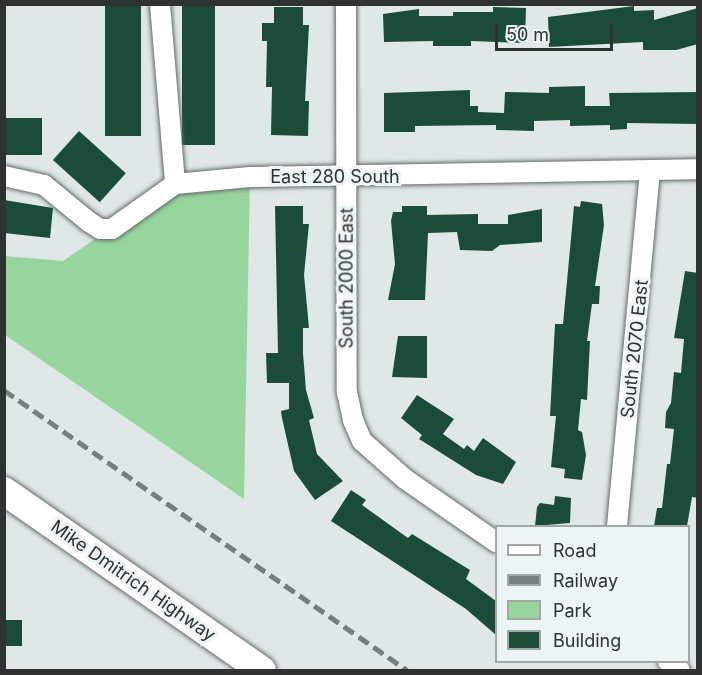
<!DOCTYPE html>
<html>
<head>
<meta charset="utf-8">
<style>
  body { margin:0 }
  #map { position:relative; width:702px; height:675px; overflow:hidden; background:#dfe8e6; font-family:Inter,sans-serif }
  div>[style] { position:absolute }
  .green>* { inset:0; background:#98d59e }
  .building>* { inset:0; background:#1b4c3a; transform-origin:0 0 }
  .roads { filter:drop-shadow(0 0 2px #636b69) drop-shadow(0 0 2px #636b69) }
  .minor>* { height:20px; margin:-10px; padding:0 10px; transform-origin:10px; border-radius:10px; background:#fff }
  .highway>* { height:28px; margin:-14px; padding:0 14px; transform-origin:14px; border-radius:14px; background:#fff }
  .rail>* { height:4.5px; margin-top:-2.25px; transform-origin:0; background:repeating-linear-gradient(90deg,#787e7d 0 12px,transparent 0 18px) }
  span { translate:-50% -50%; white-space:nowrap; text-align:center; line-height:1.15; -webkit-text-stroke:6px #ecf5f3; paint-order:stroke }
  .street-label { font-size:18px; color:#2e3231 }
  .frame { position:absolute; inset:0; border:6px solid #2e3231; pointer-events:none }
  .legend { position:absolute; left:495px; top:525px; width:195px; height:138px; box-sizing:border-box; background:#ecf5f3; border:2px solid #a0a7a5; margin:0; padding:8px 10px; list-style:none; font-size:18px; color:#2e3231 }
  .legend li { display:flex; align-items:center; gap:12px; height:30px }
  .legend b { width:30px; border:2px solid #a0a7a5 }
  .scale { position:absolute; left:495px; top:24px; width:118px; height:27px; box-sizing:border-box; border:3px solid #2e3231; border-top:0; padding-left:8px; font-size:18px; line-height:21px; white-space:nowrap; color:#2e3231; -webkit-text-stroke:4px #ecf5f3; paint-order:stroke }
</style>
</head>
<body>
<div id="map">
  <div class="green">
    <div style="clip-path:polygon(250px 177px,244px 499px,5px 335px,4px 256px,63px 261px,175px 184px)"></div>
  </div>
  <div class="building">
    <div style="left:105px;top:4px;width:36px;height:132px"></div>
    <div style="left:182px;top:4px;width:33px;height:141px"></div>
    <div style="clip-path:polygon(634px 6px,634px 11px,654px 10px,654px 20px,698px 8px,698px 44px,676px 50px,643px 50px,643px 42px,549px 47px,548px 17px)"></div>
    <div style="clip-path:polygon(274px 7px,303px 7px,303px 25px,309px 25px,305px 101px,309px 101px,308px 136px,271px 135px,272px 87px,266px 87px,267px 41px,262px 41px,262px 23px,274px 23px)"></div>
    <div style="clip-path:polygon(493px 7px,526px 8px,525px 43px,471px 41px,471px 46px,433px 46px,433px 41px,384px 42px,383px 14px,419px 9px,419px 16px,453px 16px,453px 12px,493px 12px)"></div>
    <div style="clip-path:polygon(585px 86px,585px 106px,610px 106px,609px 93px,698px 92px,698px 124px,627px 123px,627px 129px,610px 130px,610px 125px,570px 126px,570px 120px,534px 121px,534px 131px,496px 130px,496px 125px,415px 126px,415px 132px,384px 132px,384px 93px,470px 90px,470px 106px,478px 106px,478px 112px,504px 113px,505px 92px,549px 93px,549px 87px)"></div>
    <div style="left:4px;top:118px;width:38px;height:37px"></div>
    <div style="left:79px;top:131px;width:63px;height:39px;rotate:42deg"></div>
    <div style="clip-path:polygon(4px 200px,53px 208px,50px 238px,4px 233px)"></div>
    <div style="clip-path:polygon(581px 201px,602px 204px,604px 225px,595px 286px,600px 286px,599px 304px,592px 304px,587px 341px,590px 341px,587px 400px,581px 399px,578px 430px,582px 432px,586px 455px,582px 480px,564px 478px,565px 469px,551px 467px,556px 416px,550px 416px,555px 324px,563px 324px,574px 206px,580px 207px)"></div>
    <div style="clip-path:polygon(275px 206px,303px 206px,303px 224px,309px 224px,304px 275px,309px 328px,303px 328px,303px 353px,306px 390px,314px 418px,309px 420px,317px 454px,343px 481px,315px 500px,294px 471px,282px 418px,281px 411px,289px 409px,289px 383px,267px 383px,266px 353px,278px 353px)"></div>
    <div style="clip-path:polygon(402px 206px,427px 206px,427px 215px,478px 214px,478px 224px,508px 224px,508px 215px,542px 209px,542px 242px,500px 245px,492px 251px,460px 250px,457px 232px,428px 233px,425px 300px,388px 300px,395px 264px,391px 221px,393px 212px,402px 212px)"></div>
    <div style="clip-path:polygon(685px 271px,698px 273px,698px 498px,692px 497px,687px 526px,654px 526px,657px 508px,662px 508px,667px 464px,670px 464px,674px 429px,665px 428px,666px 412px,671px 403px,674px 372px,681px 373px,684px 339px,674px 338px)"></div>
    <div style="clip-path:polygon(398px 336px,427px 336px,427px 378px,392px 377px)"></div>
    <div style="clip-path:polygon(417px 395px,454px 419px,443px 434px,464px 449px,467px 445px,474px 451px,483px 438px,516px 462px,503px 484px,476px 475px,419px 439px,422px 435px,401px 418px)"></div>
    <div style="clip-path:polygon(351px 490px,366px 500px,362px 505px,408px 538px,412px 534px,470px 570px,466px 579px,496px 601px,496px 635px,466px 609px,331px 521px)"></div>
    <div style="clip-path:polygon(555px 496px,571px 498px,570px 523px,535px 526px,537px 507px,540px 503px,554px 505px)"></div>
    <div style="left:4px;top:620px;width:18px;height:26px"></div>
  </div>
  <div class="roads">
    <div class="minor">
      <div style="left:160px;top:4px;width:181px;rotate:85.2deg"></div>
      <div style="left:346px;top:4px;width:388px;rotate:89.9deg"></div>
      <div style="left:347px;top:392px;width:29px;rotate:78deg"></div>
      <div style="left:353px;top:420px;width:23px;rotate:67deg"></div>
      <div style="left:362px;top:441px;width:57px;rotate:41.5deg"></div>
      <div style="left:405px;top:479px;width:111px;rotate:34.7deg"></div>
      <div style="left:4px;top:176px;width:41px;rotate:12.7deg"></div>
      <div style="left:44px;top:185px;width:58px;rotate:39.4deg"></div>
      <div style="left:89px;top:222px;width:13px;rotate:32deg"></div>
      <div style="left:100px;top:229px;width:12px"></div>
      <div style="left:112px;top:229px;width:77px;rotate:-35.5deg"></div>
      <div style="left:175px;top:184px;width:75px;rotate:-5.3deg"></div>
      <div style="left:250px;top:177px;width:448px;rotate:-1deg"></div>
      <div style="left:617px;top:526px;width:357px;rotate:-84.7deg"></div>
      <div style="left:668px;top:662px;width:14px;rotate:34deg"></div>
    </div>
    <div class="highway">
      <div style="left:4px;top:491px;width:314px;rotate:34.8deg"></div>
    </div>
  </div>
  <div class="rail">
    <div style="left:4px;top:390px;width:491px;rotate:34.8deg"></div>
  </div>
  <div class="street-label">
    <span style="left:335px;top:177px">East 280 South</span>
    <span style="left:347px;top:278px;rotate:-90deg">South 2000 East</span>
    <span style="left:635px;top:349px;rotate:-84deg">South 2070 East</span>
    <span style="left:133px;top:581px;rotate:35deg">Mike Dmitrich Highway</span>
  </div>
  <div class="frame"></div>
  <ul class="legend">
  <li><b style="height:8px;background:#fff"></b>Road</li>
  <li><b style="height:8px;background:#787e7d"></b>Railway</li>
  <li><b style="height:16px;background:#98d59e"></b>Park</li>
  <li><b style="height:16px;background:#1b4c3a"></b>Building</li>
  </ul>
  <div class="scale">50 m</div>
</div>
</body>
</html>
